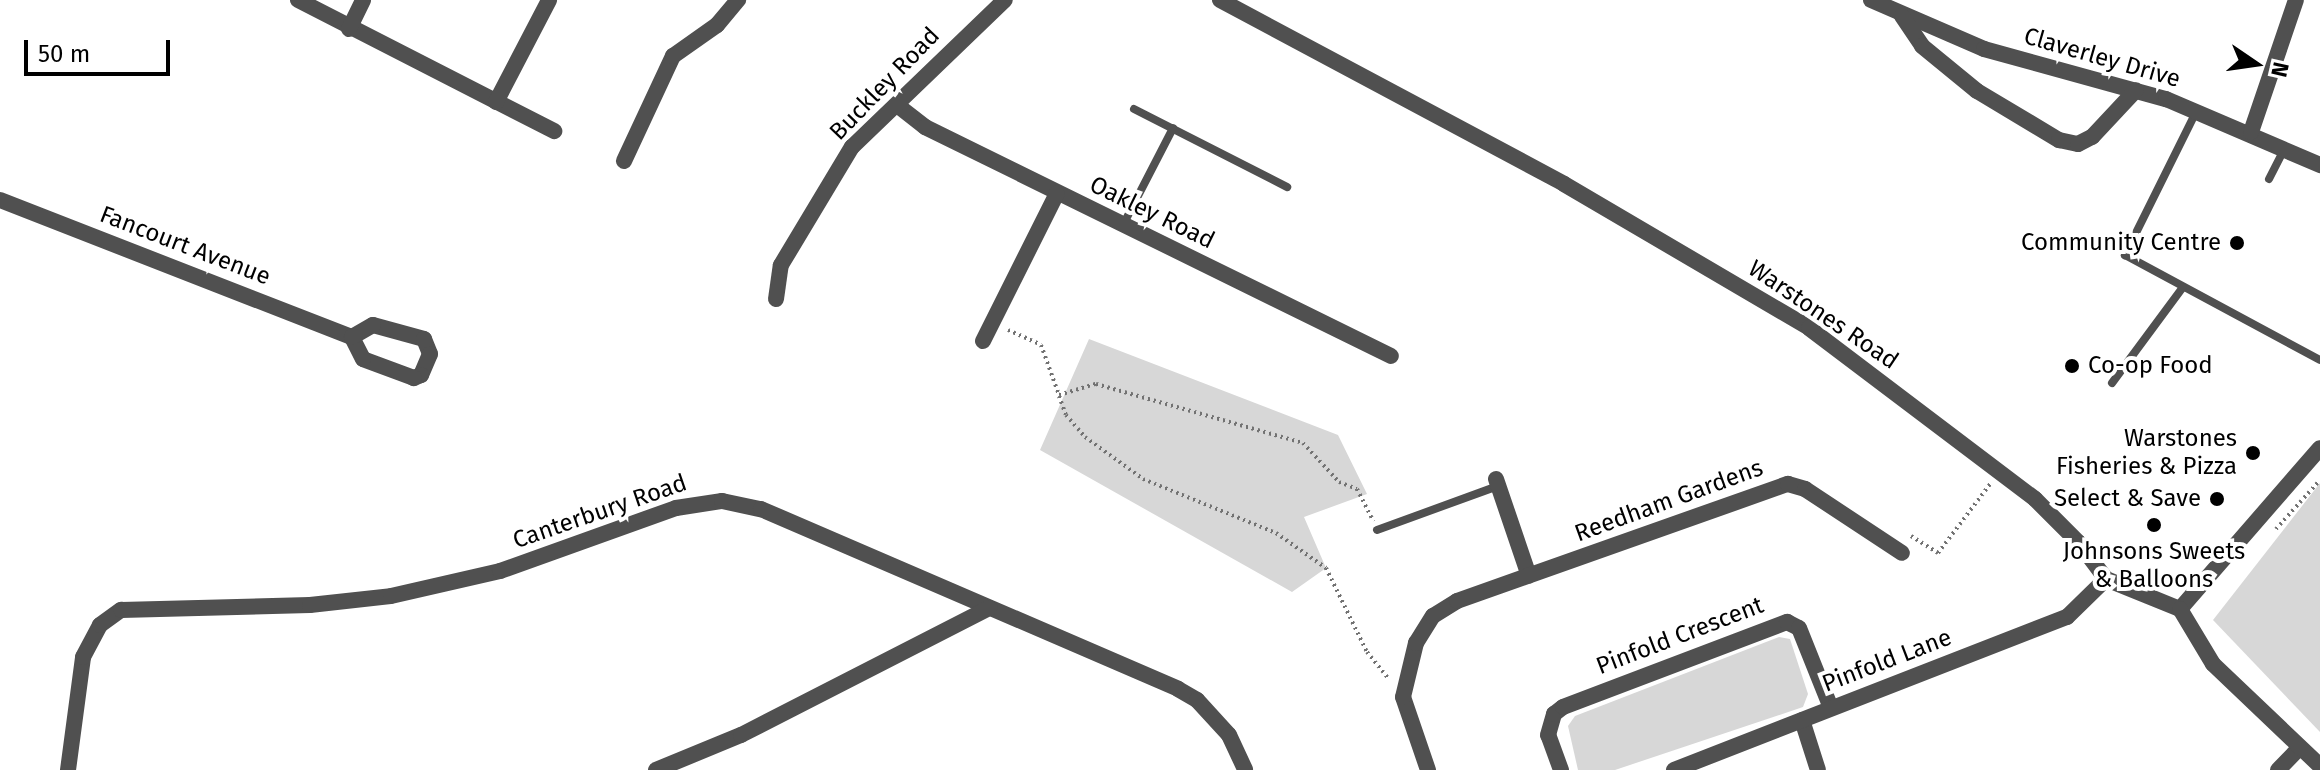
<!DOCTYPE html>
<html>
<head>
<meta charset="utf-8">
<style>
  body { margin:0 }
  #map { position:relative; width:2320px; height:770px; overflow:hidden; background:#fff; font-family:"Fira Sans",sans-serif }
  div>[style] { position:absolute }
  .green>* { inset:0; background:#d7d7d7 }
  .path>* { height:4px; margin-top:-2px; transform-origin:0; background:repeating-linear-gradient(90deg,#727272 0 2px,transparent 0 6px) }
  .service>* { height:8px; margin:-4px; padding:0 4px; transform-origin:4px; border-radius:4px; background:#505050 }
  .minor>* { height:16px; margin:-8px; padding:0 8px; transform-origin:8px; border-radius:8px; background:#505050 }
  .tertiary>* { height:16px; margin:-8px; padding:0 8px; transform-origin:8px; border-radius:8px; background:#505050 }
  .dots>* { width:22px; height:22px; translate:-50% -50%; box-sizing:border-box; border:4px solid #fff; border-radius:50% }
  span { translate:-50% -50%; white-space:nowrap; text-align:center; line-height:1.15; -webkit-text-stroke:8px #fff; paint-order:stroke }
  .street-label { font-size:24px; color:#000 }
  .poi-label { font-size:24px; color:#000 }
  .right { translate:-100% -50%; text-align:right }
  .left { translate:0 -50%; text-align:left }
  .north { position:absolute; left:2216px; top:24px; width:80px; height:80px; -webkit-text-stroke:6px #fff; paint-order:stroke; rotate:103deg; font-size:22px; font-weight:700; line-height:32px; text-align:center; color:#000 }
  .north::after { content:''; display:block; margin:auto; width:28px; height:36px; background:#000; clip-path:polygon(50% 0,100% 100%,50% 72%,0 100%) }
  .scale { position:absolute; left:24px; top:40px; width:146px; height:36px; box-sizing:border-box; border:4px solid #000; border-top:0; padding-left:10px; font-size:24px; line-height:28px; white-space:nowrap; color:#000; -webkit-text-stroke:6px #fff; paint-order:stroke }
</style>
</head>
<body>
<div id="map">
  <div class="green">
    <div style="clip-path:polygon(1089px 339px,1338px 435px,1367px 494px,1304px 517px,1326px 568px,1292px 592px,1040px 450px)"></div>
    <div style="clip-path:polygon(2320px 483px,2320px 732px,2213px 620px)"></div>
    <div style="clip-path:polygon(1779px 637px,1790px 639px,1808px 694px,1803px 707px,1615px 770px,1578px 770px,1568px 726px,1575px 716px)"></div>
  </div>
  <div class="path">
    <div style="left:1008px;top:330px;width:36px;rotate:24deg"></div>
    <div style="left:1041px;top:345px;width:53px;rotate:70.2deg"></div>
    <div style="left:1059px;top:395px;width:39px;rotate:-17deg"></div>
    <div style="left:1096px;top:384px;width:215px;rotate:15.9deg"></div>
    <div style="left:1303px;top:443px;width:53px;rotate:47.3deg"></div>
    <div style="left:1339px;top:482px;width:19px;rotate:21deg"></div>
    <div style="left:1357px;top:489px;width:36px;rotate:63deg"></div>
    <div style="left:1059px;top:396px;width:20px;rotate:70deg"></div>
    <div style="left:1066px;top:415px;width:29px;rotate:49deg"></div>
    <div style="left:1085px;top:437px;width:72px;rotate:35.9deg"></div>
    <div style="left:1143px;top:479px;width:144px;rotate:22.1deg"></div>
    <div style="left:1276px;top:533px;width:61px;rotate:35deg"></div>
    <div style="left:1326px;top:568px;width:93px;rotate:64deg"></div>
    <div style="left:1367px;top:652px;width:35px;rotate:51deg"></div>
    <div style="left:2276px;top:529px;width:66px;rotate:-48.1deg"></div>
    <div style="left:1911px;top:536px;width:32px;rotate:32deg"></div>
    <div style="left:1938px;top:553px;width:88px;rotate:-52.9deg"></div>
  </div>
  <div class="service">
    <div style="left:1134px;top:109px;width:172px;rotate:27deg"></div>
    <div style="left:2196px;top:112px;width:160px;rotate:116.4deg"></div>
    <div style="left:2125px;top:255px;width:221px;rotate:28.3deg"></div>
    <div style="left:2269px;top:179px;width:34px;rotate:-63deg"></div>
    <div style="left:1123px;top:225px;width:109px;rotate:-62.7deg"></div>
    <div style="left:2112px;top:383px;width:119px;rotate:-53.5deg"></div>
    <div style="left:1377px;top:530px;width:129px;rotate:-20deg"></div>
  </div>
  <div class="minor">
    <div style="left:298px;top:0;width:288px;rotate:27.1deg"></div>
    <div style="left:1871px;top:0;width:123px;rotate:23.4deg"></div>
    <div style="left:1984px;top:49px;width:189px;rotate:15.4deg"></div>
    <div style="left:2166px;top:99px;width:168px;rotate:23.2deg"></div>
    <div style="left:1902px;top:16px;width:36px;rotate:56deg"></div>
    <div style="left:1922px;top:46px;width:71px;rotate:39.3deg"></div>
    <div style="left:1977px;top:91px;width:96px;rotate:30.9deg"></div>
    <div style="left:2059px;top:140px;width:19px;rotate:12deg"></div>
    <div style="left:2078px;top:144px;width:16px;rotate:-27deg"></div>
    <div style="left:2092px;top:137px;width:64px;rotate:-46.9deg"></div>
    <div style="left:349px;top:29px;width:32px;rotate:-64deg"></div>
    <div style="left:496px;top:102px;width:115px;rotate:-62.5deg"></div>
    <div style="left:897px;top:105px;width:36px;rotate:38deg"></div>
    <div style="left:925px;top:127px;width:519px;rotate:26.17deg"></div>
    <div style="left:2251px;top:132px;width:139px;rotate:-71.2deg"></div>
    <div style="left:624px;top:161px;width:116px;rotate:-65deg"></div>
    <div style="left:673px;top:56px;width:54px;rotate:-35.2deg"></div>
    <div style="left:717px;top:25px;width:33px;rotate:-50deg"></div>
    <div style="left:0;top:200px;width:378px;rotate:21.3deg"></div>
    <div style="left:776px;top:299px;width:34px;rotate:-82deg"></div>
    <div style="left:781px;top:265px;width:138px;rotate:-59deg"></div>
    <div style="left:852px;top:147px;width:212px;rotate:-43.9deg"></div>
    <div style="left:373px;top:325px;width:53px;rotate:15.4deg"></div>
    <div style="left:424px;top:339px;width:16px;rotate:68deg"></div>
    <div style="left:430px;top:354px;width:23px;rotate:113deg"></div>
    <div style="left:421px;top:375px;width:8px;rotate:157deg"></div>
    <div style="left:414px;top:378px;width:54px;rotate:-159.6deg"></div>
    <div style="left:363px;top:359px;width:25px;rotate:-117deg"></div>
    <div style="left:352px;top:337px;width:24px;rotate:-30deg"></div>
    <div style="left:983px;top:341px;width:165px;rotate:-63.4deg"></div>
    <div style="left:1496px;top:479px;width:102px;rotate:71.2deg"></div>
    <div style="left:2180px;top:609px;width:213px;rotate:-49deg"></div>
    <div style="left:1802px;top:720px;width:52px;rotate:72.3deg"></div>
    <div style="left:68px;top:770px;width:114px;rotate:-82.4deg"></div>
    <div style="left:83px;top:657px;width:36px;rotate:-62deg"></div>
    <div style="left:100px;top:625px;width:26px;rotate:-36deg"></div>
    <div style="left:121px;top:610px;width:189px;rotate:-1.5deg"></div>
    <div style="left:310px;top:605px;width:81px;rotate:-6.3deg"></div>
    <div style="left:391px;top:596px;width:112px;rotate:-12.9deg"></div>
    <div style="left:500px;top:571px;width:187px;rotate:-19.7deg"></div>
    <div style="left:676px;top:508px;width:47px;rotate:-8.7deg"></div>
    <div style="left:722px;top:501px;width:40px;rotate:12deg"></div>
    <div style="left:761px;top:509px;width:454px;rotate:23.3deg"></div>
    <div style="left:1178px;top:689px;width:22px;rotate:30deg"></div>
    <div style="left:1197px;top:700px;width:47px;rotate:47.6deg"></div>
    <div style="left:1229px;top:735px;width:38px;rotate:65deg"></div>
    <div style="left:656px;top:770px;width:92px;rotate:-22.4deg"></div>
    <div style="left:741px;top:735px;width:279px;rotate:-27.1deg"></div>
    <div style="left:1428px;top:770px;width:77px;rotate:-108.9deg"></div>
    <div style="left:1403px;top:697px;width:56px;rotate:-76.5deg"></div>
    <div style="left:1416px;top:643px;width:32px;rotate:-58deg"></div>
    <div style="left:1433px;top:616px;width:28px;rotate:-32deg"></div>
    <div style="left:1457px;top:601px;width:351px;rotate:-19.5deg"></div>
    <div style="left:1788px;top:484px;width:18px;rotate:16deg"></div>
    <div style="left:1805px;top:489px;width:116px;rotate:33.4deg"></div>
    <div style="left:1561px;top:770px;width:37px;rotate:-110deg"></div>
    <div style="left:1548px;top:735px;width:22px;rotate:-74deg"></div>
    <div style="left:1554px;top:714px;width:11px;rotate:-38deg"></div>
    <div style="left:1563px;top:707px;width:240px;rotate:-20.8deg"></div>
    <div style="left:1787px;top:622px;width:13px;rotate:27deg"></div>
    <div style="left:1799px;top:628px;width:86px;rotate:68.2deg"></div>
    <div style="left:1674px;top:770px;width:422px;rotate:-21.3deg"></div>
    <div style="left:2067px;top:617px;width:54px;rotate:-44.3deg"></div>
    <div style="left:2278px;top:770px;width:30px;rotate:-46deg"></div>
  </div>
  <div class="tertiary">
    <div style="left:1220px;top:0;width:390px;rotate:28.1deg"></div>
    <div style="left:1564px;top:184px;width:284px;rotate:30.4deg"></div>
    <div style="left:1809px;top:328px;width:283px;rotate:37.1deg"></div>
    <div style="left:2035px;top:499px;width:62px;rotate:45deg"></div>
    <div style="left:2079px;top:543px;width:45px;rotate:53.1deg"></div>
    <div style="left:2106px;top:579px;width:80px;rotate:22.1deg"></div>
    <div style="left:2180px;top:609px;width:64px;rotate:59deg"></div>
    <div style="left:2213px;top:664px;width:148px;rotate:43.6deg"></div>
  </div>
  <div class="dots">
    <div style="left:2237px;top:243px;background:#000"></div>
    <div style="left:2072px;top:366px;background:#000"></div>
    <div style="left:2253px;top:453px;background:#000"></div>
    <div style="left:2217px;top:499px;background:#000"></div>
    <div style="left:2154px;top:525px;background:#000"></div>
  </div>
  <div class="street-label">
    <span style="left:2102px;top:58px;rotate:16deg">Claverley Drive</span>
    <span style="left:885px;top:84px;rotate:-46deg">Buckley Road</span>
    <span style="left:1152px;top:213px;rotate:26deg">Oakley Road</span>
    <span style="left:185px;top:246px;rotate:21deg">Fancourt Avenue</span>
    <span style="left:1823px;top:315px;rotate:34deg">Warstones Road</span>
    <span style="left:1669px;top:501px;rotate:-20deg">Reedham Gardens</span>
    <span style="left:600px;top:512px;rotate:-19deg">Canterbury Road</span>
    <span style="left:1680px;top:636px;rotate:-21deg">Pinfold Crescent</span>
    <span style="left:1887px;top:661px;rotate:-21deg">Pinfold Lane</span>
  </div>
  <div class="poi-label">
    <span class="right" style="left:2221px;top:243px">Community Centre</span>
    <span class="left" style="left:2088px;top:366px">Co-op Food</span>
    <span class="right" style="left:2237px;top:453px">Warstones<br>Fisheries &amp; Pizza</span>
    <span class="right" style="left:2201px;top:499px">Select &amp; Save</span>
    <span style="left:2154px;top:566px">Johnsons Sweets<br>&amp; Balloons</span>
  </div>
  <div class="north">N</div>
  <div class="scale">50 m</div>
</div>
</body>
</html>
